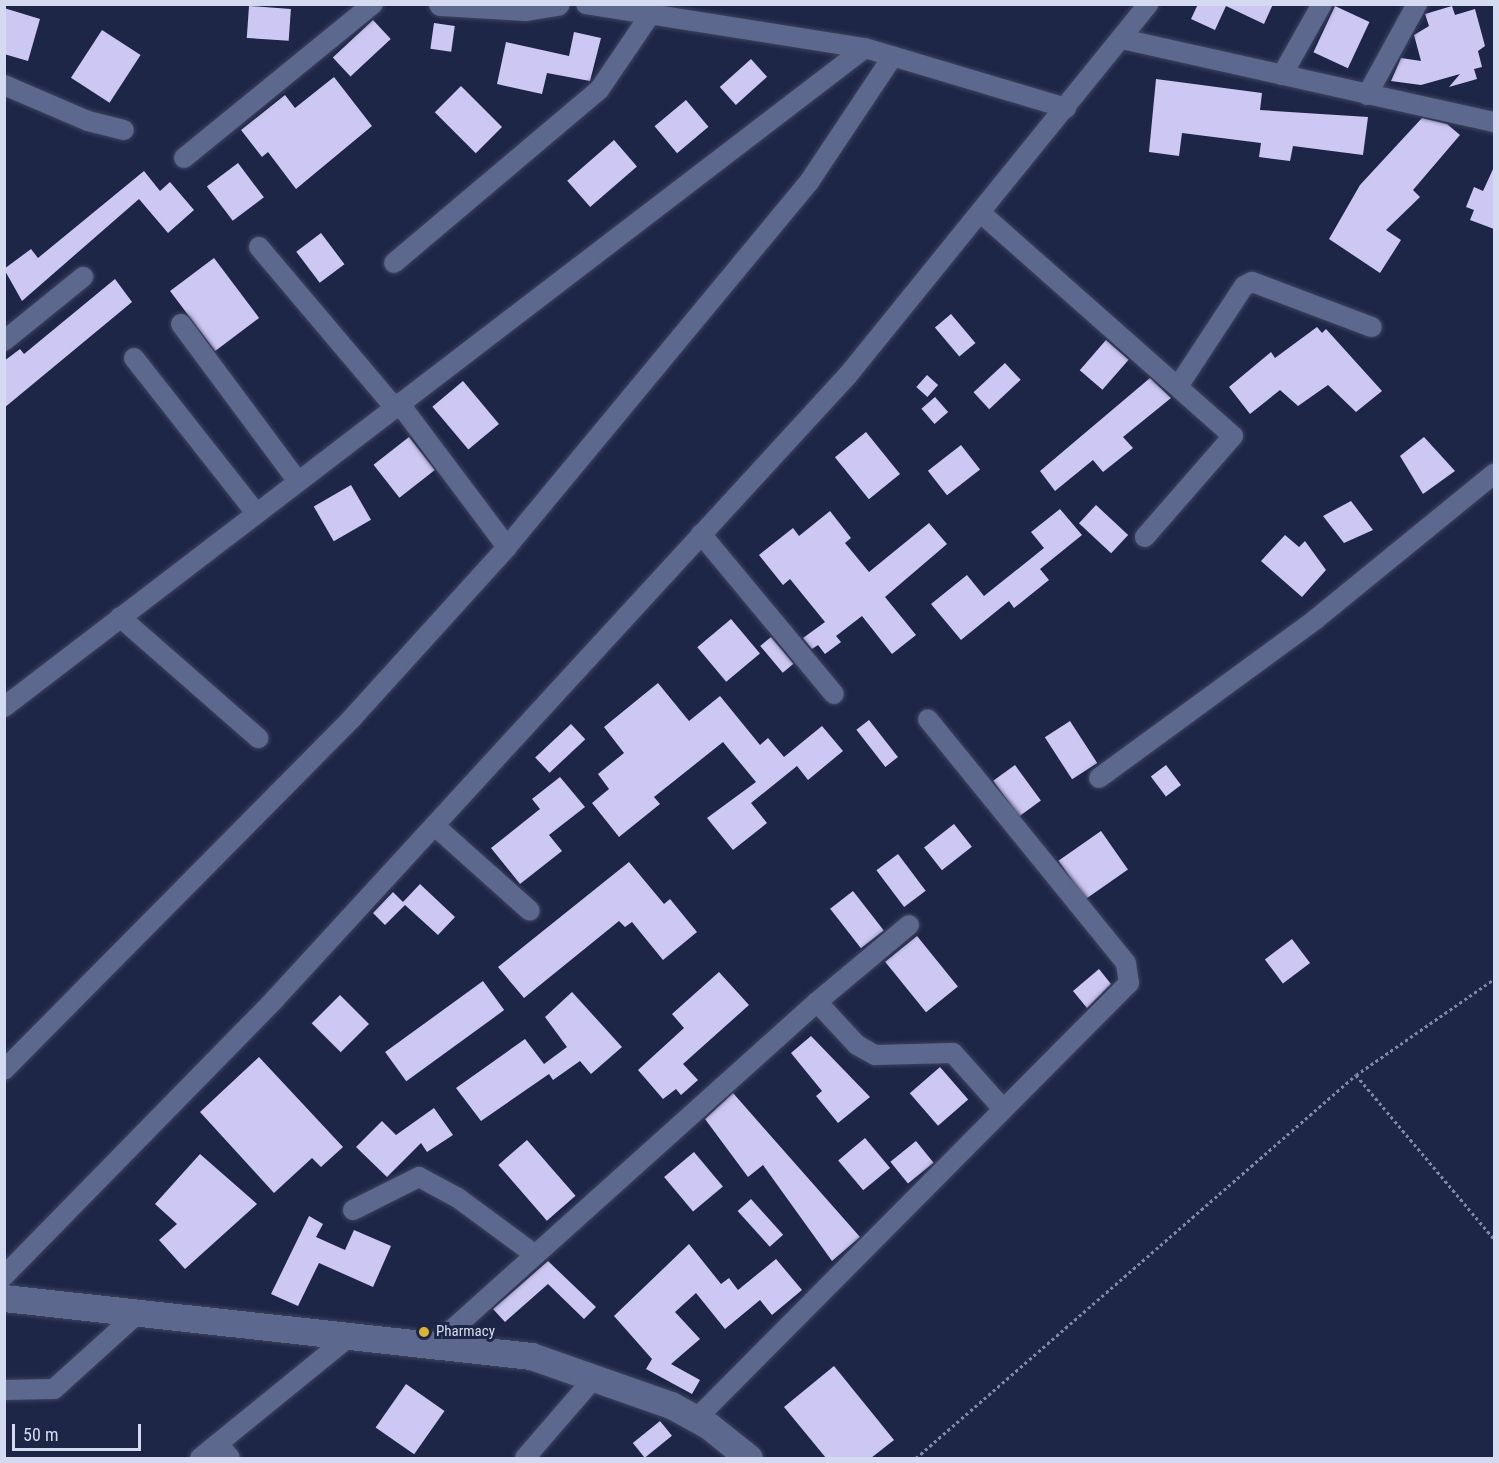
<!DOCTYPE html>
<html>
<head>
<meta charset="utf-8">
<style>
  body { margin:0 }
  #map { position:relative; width:1499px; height:1463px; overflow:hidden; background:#1e2647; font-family:"Roboto Condensed",sans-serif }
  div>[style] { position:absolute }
  .building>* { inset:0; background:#cdc7f3; transform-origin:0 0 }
  .path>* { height:3px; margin-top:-1.5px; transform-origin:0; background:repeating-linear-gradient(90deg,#8188a3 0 3px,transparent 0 6px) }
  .roads { filter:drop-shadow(0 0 2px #3e435f) drop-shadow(0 0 2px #3e435f) }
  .minor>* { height:20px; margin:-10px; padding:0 10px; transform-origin:10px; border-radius:10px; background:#5d688e }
  .tertiary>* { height:24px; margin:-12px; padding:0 12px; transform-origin:12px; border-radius:12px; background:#5d688e }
  .secondary>* { height:27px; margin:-13.5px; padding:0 13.5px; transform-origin:13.5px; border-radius:13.5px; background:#5d688e }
  .dots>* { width:16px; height:16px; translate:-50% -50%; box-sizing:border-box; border:3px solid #1e2647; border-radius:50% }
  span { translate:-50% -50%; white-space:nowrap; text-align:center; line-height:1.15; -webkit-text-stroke:6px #1e2647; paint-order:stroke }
  .poi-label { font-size:15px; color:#d4dbf1 }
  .left { translate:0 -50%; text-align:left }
  .frame { position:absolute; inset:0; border:6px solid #d4dbf1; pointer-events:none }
  .scale { position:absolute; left:12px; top:1424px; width:129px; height:27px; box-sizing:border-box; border:3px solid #d4dbf1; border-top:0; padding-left:8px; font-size:18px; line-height:21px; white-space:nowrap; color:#d4dbf1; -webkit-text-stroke:4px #1e2647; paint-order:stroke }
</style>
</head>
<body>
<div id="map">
  <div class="building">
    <div style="clip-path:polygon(1198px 4px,1273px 4px,1264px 24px,1226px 6px,1215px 30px,1191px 19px)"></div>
    <div style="left:249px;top:6px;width:42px;height:32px;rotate:4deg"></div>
    <div style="left:1335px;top:6px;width:38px;height:51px;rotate:25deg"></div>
    <div style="clip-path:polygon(1452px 6px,1455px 15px,1475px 9px,1485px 46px,1478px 51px,1482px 67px,1474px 69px,1477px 79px,1449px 87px,1460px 74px,1421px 85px,1391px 81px,1401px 58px,1421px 61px,1414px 35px,1429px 26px,1425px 14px)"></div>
    <div style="clip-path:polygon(4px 8px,40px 19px,28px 61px,4px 54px)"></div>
    <div style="left:373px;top:20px;width:26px;height:55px;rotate:47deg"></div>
    <div style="left:434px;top:23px;width:21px;height:26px;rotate:8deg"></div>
    <div style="left:102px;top:30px;width:46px;height:57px;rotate:33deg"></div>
    <div style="clip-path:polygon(574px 32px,601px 38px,590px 81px,547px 73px,542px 94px,497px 84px,506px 42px,569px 56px)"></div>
    <div style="left:751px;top:59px;width:24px;height:42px;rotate:48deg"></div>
    <div style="clip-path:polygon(334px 77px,372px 126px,296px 189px,268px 152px,262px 157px,241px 130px,285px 95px,295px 108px)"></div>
    <div style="clip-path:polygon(1156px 79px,1262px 93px,1260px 110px,1368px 117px,1363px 155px,1293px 146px,1290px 161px,1259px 157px,1261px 143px,1182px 133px,1179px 156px,1149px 152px)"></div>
    <div style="left:461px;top:86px;width:58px;height:37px;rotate:45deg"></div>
    <div style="left:686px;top:100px;width:35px;height:41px;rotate:50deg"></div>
    <div style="clip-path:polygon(1422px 118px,1447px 124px,1460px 135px,1413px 190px,1420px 197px,1386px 230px,1401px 240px,1380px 273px,1329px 239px,1360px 185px)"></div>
    <div style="left:614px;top:140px;width:35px;height:62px;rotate:49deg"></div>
    <div style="left:238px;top:163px;width:43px;height:39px;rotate:53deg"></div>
    <div style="clip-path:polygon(1494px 167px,1494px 229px,1470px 220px,1474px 210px,1466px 207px,1474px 187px,1483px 191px)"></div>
    <div style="clip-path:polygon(144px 171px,160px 191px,170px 182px,194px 210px,168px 233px,139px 199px,22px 301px,4px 269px,31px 249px,38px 258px)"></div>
    <div style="left:321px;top:233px;width:39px;height:31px;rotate:53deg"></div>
    <div style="left:214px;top:258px;width:75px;height:55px;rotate:53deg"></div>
    <div style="clip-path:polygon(115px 279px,132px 302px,4px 408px,4px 361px,20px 349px,24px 354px)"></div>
    <div style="left:951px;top:314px;width:38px;height:21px;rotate:50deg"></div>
    <div style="clip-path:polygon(1317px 327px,1322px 333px,1326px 329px,1382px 391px,1356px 412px,1328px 385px,1298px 406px,1280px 390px,1250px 414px,1229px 387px,1271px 352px,1275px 358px)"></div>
    <div style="left:1106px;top:340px;width:30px;height:40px;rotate:41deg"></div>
    <div style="left:1005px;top:363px;width:23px;height:43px;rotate:47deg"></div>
    <div style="left:927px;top:375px;width:15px;height:16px;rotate:42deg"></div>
    <div style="clip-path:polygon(1150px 378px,1171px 398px,1123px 437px,1133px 448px,1103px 472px,1093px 460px,1055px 491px,1040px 471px)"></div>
    <div style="left:463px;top:381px;width:56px;height:40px;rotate:50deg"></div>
    <div style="left:935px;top:397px;width:20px;height:18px;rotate:49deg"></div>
    <div style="left:866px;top:432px;width:54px;height:40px;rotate:51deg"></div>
    <div style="left:409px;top:437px;width:42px;height:45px;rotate:52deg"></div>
    <div style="clip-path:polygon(1424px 437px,1455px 471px,1423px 494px,1400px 456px)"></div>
    <div style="left:961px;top:445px;width:31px;height:42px;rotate:52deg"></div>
    <div style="left:351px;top:485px;width:40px;height:43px;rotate:60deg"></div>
    <div style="clip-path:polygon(1351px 501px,1373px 530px,1344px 543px,1323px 516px)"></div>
    <div style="left:1096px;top:505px;width:44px;height:25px;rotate:43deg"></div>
    <div style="clip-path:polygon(1060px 509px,1082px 535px,1040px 569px,1049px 580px,1014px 608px,1009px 601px,961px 640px,931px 604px,967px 575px,984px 596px,1044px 548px,1031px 532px)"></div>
    <div style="clip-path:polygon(830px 511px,851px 538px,845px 543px,869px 572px,929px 523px,947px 544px,885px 597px,916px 635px,892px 654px,862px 616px,836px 636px,841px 642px,825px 654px,818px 645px,812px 649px,803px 638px,825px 622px,790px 579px,783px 585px,759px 555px,793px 528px,799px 536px)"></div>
    <div style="clip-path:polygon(1285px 535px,1299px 547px,1305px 541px,1326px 570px,1302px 597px,1261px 561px)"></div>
    <div style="left:731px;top:619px;width:45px;height:44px;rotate:50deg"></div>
    <div style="left:771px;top:637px;width:35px;height:14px;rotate:50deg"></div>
    <div style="clip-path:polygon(658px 683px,689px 721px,720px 696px,760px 745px,768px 738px,784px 757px,822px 726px,843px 751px,808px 780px,797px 766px,751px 803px,767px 823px,733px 850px,707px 818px,756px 782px,723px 742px,654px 797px,660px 804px,619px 837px,592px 803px,609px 789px,598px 774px,624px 753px,604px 727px)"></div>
    <div style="left:869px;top:720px;width:47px;height:16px;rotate:52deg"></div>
    <div style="left:1070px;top:721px;width:50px;height:30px;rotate:57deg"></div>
    <div style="left:571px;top:724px;width:21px;height:49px;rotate:47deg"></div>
    <div style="left:1015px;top:765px;width:44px;height:27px;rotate:54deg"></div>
    <div style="left:1166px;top:765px;width:25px;height:19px;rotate:53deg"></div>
    <div style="clip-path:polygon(560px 777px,585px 807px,549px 835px,562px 851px,520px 884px,491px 848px,540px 809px,532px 799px)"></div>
    <div style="left:954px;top:824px;width:29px;height:38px;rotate:52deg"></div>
    <div style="left:1101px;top:831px;width:47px;height:52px;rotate:55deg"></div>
    <div style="left:898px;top:854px;width:46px;height:27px;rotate:53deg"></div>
    <div style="clip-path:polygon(629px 862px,664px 904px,670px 899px,697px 932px,663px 960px,632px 922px,625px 927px,619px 921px,524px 998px,498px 967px)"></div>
    <div style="clip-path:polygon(420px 884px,455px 917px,438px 935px,405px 905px,385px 925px,373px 913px,393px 892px,403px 902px)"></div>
    <div style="left:853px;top:891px;width:50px;height:29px;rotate:52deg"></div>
    <div style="left:917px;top:936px;width:65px;height:41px;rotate:51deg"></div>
    <div style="left:1292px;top:939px;width:30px;height:34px;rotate:53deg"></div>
    <div style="clip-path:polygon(1099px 969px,1111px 984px,1087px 1008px,1073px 991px)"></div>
    <div style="clip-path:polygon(719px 972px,749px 1005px,683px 1064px,698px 1080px,681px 1095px,676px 1089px,663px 1099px,638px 1070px,684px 1028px,672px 1014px)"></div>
    <div style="left:483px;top:981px;width:36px;height:121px;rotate:54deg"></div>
    <div style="clip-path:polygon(572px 992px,622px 1047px,591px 1074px,580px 1061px,553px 1080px,549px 1074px,481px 1121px,456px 1088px,525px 1039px,544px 1064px,567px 1047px,545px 1017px)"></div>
    <div style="left:340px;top:995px;width:41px;height:40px;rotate:45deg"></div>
    <div style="clip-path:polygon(811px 1036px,870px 1097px,838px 1123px,816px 1096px,822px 1091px,791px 1053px)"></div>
    <div style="clip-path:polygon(259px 1057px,343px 1147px,321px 1167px,312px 1158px,274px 1193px,200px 1112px)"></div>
    <div style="left:940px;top:1067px;width:43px;height:40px;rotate:49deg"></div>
    <div style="clip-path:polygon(733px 1093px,860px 1237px,832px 1261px,763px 1165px,748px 1177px,705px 1119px)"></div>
    <div style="clip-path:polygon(434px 1108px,453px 1135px,427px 1152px,421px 1143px,387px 1177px,356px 1147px,382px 1121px,396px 1135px)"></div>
    <div style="left:865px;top:1138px;width:39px;height:35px;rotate:50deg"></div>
    <div style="left:527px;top:1140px;width:74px;height:38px;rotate:49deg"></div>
    <div style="left:916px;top:1141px;width:28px;height:33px;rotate:51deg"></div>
    <div style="left:694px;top:1152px;width:45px;height:39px;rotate:50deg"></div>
    <div style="clip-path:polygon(200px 1154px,257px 1204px,185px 1269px,159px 1240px,177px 1224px,155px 1204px)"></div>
    <div style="left:751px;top:1199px;width:48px;height:18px;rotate:48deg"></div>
    <div style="clip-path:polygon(309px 1216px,323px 1224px,316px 1237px,345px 1250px,354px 1230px,391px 1246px,373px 1287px,319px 1263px,298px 1306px,271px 1294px)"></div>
    <div style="clip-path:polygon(689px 1244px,721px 1284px,729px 1278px,738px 1290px,776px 1259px,802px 1290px,772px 1315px,760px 1300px,725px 1329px,696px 1293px,675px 1312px,700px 1339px,671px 1364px,700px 1380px,692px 1394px,646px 1369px,652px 1359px,614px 1316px)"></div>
    <div style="clip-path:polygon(548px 1261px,596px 1307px,584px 1319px,548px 1284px,505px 1322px,493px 1309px)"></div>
    <div style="clip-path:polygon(834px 1366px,894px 1440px,871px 1458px,826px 1458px,784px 1407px)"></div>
    <div style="left:406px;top:1384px;width:47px;height:53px;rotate:35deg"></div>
    <div style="left:660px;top:1421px;width:19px;height:35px;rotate:51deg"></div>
  </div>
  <div class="path">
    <div style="left:1356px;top:1075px;width:168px;rotate:-34.8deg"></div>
    <div style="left:916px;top:1458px;width:583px;rotate:-41.04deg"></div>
    <div style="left:1356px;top:1075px;width:214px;rotate:49.9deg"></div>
  </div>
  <div class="roads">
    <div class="minor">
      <div style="left:586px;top:4px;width:282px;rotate:9deg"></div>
      <div style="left:865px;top:48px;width:210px;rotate:16.6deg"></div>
      <div style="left:1122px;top:39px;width:381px;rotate:12.6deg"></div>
      <div style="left:1282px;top:75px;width:81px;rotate:-60.6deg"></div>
      <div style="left:4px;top:85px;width:91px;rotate:23.2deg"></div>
      <div style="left:88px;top:121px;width:37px;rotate:14deg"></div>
      <div style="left:1367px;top:95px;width:104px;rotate:-61.2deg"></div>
      <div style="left:184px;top:158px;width:244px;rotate:-39.2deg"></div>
      <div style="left:982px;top:214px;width:335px;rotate:41.5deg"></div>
      <div style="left:1233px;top:436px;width:134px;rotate:131.1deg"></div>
      <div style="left:259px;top:247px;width:209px;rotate:49.8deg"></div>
      <div style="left:394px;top:263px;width:268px;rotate:-40.2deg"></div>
      <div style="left:599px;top:90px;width:87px;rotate:-55.8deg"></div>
      <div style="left:181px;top:324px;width:194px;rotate:53.4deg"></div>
      <div style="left:4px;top:341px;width:102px;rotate:-39deg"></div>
      <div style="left:134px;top:358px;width:196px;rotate:51.8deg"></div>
      <div style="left:1179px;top:385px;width:118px;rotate:-56.7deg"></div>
      <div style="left:1244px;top:286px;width:9px;rotate:-27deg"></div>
      <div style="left:1252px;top:282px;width:128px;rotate:20.6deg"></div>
      <div style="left:399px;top:403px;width:180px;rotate:53.1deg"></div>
      <div style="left:701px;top:534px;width:208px;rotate:50.3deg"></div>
      <div style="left:120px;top:617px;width:184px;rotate:41.2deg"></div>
      <div style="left:4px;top:707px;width:1084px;rotate:-37.43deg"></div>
      <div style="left:1099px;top:778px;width:269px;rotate:-36.2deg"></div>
      <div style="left:1316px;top:619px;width:230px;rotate:-39.2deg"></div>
      <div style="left:435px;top:826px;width:127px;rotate:41.8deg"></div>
      <div style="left:817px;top:1002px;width:120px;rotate:-39.9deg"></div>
      <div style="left:4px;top:1070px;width:496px;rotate:-45.3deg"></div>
      <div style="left:353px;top:717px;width:229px;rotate:-47.8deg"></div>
      <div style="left:507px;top:547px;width:474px;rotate:-50.4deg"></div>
      <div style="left:809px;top:182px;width:151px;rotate:-56.3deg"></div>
      <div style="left:353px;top:1210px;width:74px;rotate:-26.6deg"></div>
      <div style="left:419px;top:1177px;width:44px;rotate:28.3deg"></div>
      <div style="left:458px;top:1198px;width:94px;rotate:36.4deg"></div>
      <div style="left:4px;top:1276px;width:388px;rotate:-45.6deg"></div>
      <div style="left:275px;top:999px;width:847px;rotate:-47.44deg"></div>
      <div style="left:848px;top:375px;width:477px;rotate:-51deg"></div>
      <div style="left:435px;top:1345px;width:513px;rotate:-41.92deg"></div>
      <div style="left:817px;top:1002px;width:59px;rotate:47.1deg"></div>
      <div style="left:857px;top:1045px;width:21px;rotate:29deg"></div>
      <div style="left:875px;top:1055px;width:78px;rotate:-1.5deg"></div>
      <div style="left:953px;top:1053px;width:75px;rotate:48.2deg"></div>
      <div style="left:4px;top:1390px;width:50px;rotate:-1.1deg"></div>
      <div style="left:54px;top:1389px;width:112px;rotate:-42.1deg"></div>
      <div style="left:697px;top:1418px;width:613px;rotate:-45.2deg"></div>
      <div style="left:1129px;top:983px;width:20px;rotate:-99deg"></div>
      <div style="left:1126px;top:963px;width:314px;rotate:-129.1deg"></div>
      <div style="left:218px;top:1444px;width:18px;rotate:49deg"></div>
      <div style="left:200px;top:1458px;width:193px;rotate:-39.1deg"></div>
      <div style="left:525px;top:1458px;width:107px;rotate:-49.2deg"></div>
    </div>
    <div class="tertiary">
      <div style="left:441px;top:4px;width:85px;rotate:3.4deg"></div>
      <div style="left:526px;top:9px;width:32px;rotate:-9deg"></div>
    </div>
    <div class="secondary">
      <div style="left:4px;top:1298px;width:530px;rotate:6.28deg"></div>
      <div style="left:531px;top:1356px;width:148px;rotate:19.3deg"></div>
      <div style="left:671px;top:1405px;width:43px;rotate:28.9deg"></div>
      <div style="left:709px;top:1426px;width:51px;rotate:38.7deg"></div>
    </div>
  </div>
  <div class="dots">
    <div style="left:424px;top:1332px;background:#d8b434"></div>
  </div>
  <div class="poi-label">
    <span class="left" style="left:436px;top:1332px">Pharmacy</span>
  </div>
  <div class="frame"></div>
  <div class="scale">50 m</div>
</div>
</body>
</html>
